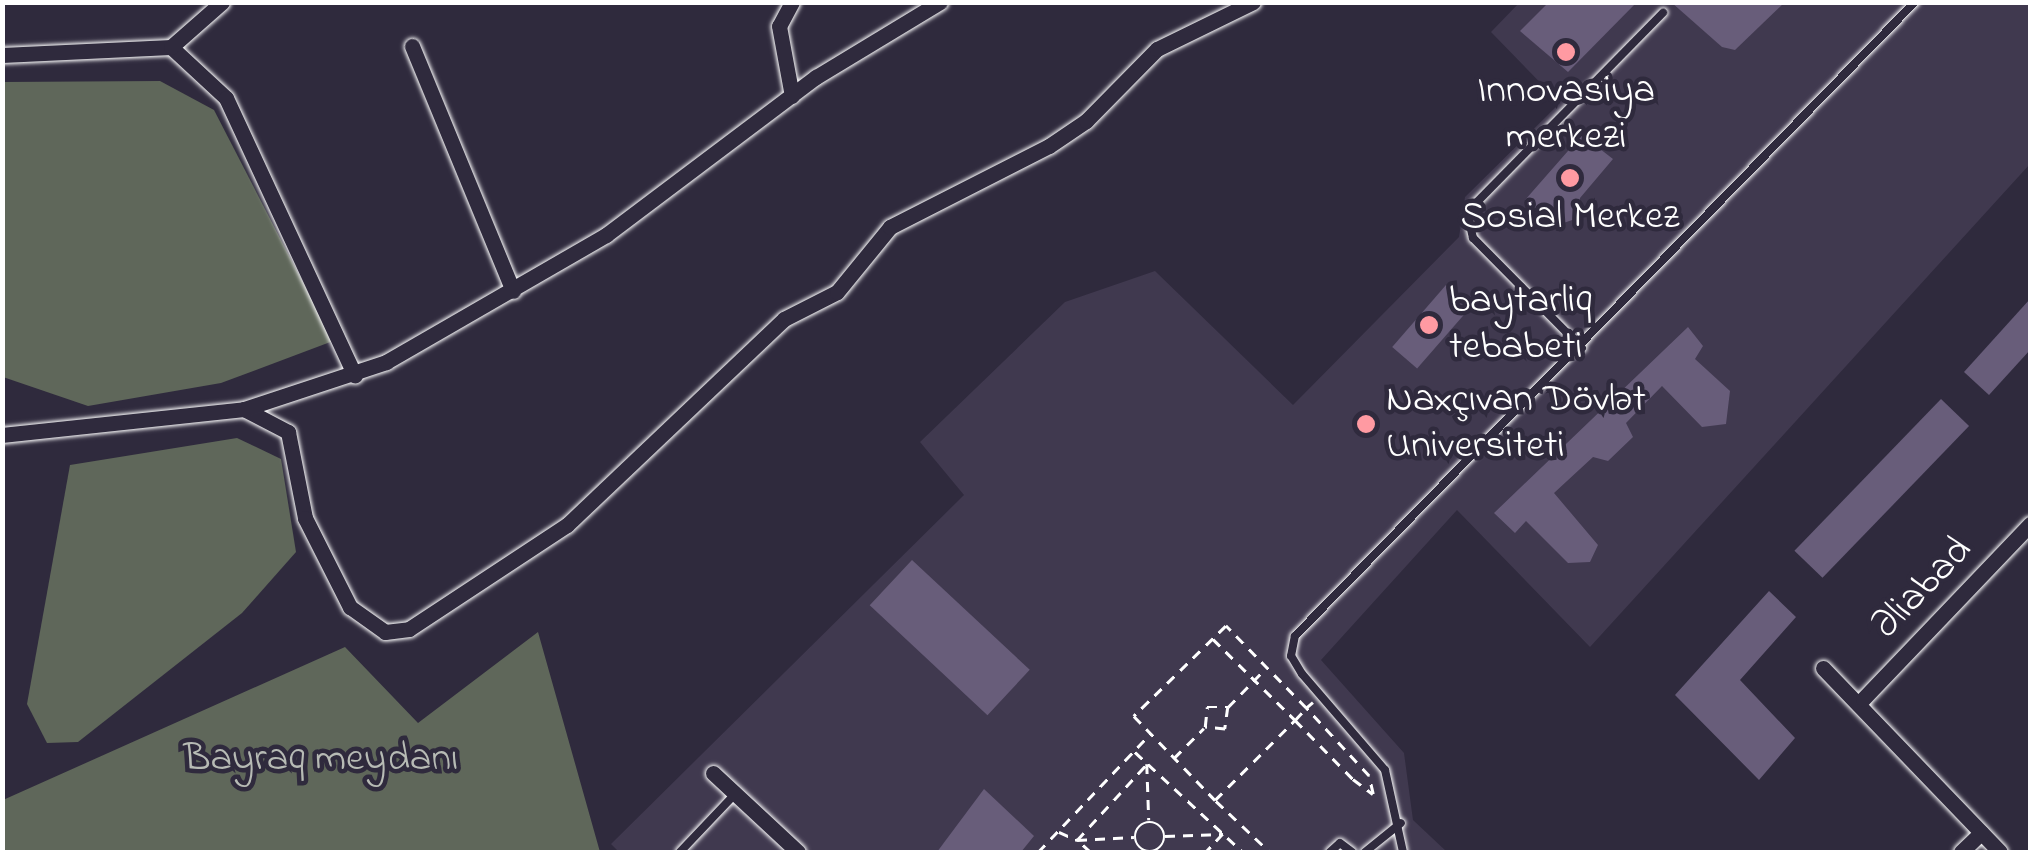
<!DOCTYPE html>
<html>
<head>
<meta charset="utf-8">
<style>
  body { margin:0 }
  #map { position:relative; width:2033px; height:855px; overflow:hidden; background:#2f2a3d; font-family:"Indie Flower",sans-serif }
  div>[style] { position:absolute }
  .built>* { inset:0; background:#40394f }
  .green>* { inset:0; background:#5f675a }
  .building>* { inset:0; background:#685d7a; transform-origin:0 0 }
  .path>* { height:2.5px; margin-top:-1.25px; transform-origin:0; background:repeating-linear-gradient(90deg,#fff 0 10px,transparent 0 18px) }
  .path>.ring { margin:-1.25px; padding:0; box-sizing:content-box; background:none; border:2.5px solid #fff; border-radius:50% }
  .roads { filter:drop-shadow(0 0 2px #fff) drop-shadow(0 0 2px #fff) }
  .service>* { height:8px; margin:-4px; padding:0 4px; transform-origin:4px; border-radius:4px; background:#2f2a3d }
  .minor>* { height:15px; margin:-7.5px; padding:0 7.5px; transform-origin:7.5px; border-radius:7.5px; background:#2f2a3d }
  .dots>* { width:28px; height:28px; translate:-50% -50%; box-sizing:border-box; border:5px solid #2f2a3d; border-radius:50% }
  span { translate:-50% -50%; white-space:nowrap; text-align:center; line-height:1.15; -webkit-text-stroke:9px #2f2a3d; paint-order:stroke }
  .poi-label { font-size:40px; color:#fff }
  .left { translate:0 -50%; text-align:left }
  .street-label { font-size:40px; color:#fff }
  .park-label { font-size:40px; color:#b7bbb5 }
  .frame { position:absolute; inset:0; border:5px solid #fff; pointer-events:none }
</style>
</head>
<body>
<div id="map">
  <div class="built">
    <div style="clip-path:polygon(1519px 3px,2030px 3px,2030px 164px,1590px 647px,1457px 510px,1321px 660px,1404px 753px,1413px 820px,1447px 852px,619px 852px,611px 844px,964px 495px,920px 442px,1065px 302px,1155px 271px,1293px 405px,1459px 237px,1465px 197px,1560px 103px,1491px 32px)"></div>
  </div>
  <div class="green">
    <div style="clip-path:polygon(160px 81px,214px 110px,333px 341px,221px 383px,88px 406px,3px 377px,3px 82px)"></div>
    <div style="clip-path:polygon(237px 438px,281px 459px,296px 552px,242px 613px,78px 742px,47px 743px,27px 704px,70px 465px)"></div>
    <div style="clip-path:polygon(538px 632px,600px 852px,3px 852px,3px 800px,345px 647px,418px 723px)"></div>
  </div>
  <div class="building">
    <div style="clip-path:polygon(1549px 2px,1637px 2px,1568px 72px,1520px 31px)"></div>
    <div style="clip-path:polygon(1671px 2px,1785px 2px,1735px 50px,1722px 47px)"></div>
    <div style="clip-path:polygon(1582px 135px,1613px 159px,1580px 198px,1578px 218px,1552px 227px,1525px 200px)"></div>
    <div style="left:1446px;top:285px;width:33px;height:82px;rotate:41deg"></div>
    <div style="clip-path:polygon(2030px 299px,2030px 350px,1989px 395px,1964px 372px)"></div>
    <div style="clip-path:polygon(1688px 327px,1703px 346px,1695px 359px,1730px 391px,1726px 424px,1702px 427px,1662px 386px,1626px 423px,1633px 437px,1608px 461px,1593px 457px,1554px 493px,1598px 545px,1590px 562px,1568px 563px,1526px 521px,1515px 533px,1494px 513px)"></div>
    <div style="left:1941px;top:399px;width:39px;height:211px;rotate:44deg"></div>
    <div style="left:912px;top:560px;width:161px;height:62px;rotate:43deg"></div>
    <div style="clip-path:polygon(1769px 591px,1796px 617px,1740px 680px,1795px 738px,1759px 780px,1675px 695px)"></div>
    <div style="clip-path:polygon(984px 789px,1034px 836px,1021px 852px,937px 852px)"></div>
  </div>
  <div class="path">
    <div style="left:1213px;top:639px;width:115px;rotate:44.6deg"></div>
    <div style="left:1295px;top:720px;width:83px;rotate:45.5deg"></div>
    <div style="left:1353px;top:779px;width:25px;rotate:37deg"></div>
    <div style="left:1373px;top:794px;width:18px;rotate:-103deg"></div>
    <div style="left:1369px;top:776px;width:93px;rotate:-132.8deg"></div>
    <div style="left:1306px;top:708px;width:115px;rotate:-134.3deg"></div>
    <div style="left:1226px;top:626px;width:129px;rotate:135.6deg"></div>
    <div style="left:1134px;top:716px;width:117px;rotate:46deg"></div>
    <div style="left:1215px;top:800px;width:113px;rotate:-45deg"></div>
    <div style="left:1295px;top:720px;width:16px;rotate:-47deg"></div>
    <div style="left:1306px;top:708px;width:9px;rotate:-41deg"></div>
    <div style="left:1228px;top:707px;width:22px;rotate:98deg"></div>
    <div style="left:1225px;top:729px;width:20px;rotate:-174deg"></div>
    <div style="left:1205px;top:727px;width:20px;rotate:-84deg"></div>
    <div style="left:1207px;top:707px;width:21px"></div>
    <div style="left:1228px;top:707px;width:53px;rotate:-45.8deg"></div>
    <div style="left:1135px;top:752px;width:147px;rotate:42.8deg"></div>
    <div style="left:1174px;top:758px;width:42px;rotate:-45deg"></div>
    <div style="left:1147px;top:764px;width:56px;rotate:88deg"></div>
    <div style="left:1216px;top:801px;width:74px;rotate:43.4deg"></div>
    <div class="ring" style="left:1135px;top:822px;width:27.5px;height:27.5px"></div>
    <div style="left:1059px;top:832px;width:20px;rotate:24deg"></div>
    <div style="left:1077px;top:840px;width:57px;rotate:-3deg"></div>
    <div style="left:1165px;top:836px;width:58px;rotate:-2deg"></div>
    <div style="left:1223px;top:834px;width:25px;rotate:133deg"></div>
    <div style="left:1038px;top:852px;width:163px;rotate:-46.5deg"></div>
    <div style="left:1090px;top:852px;width:18px;rotate:-137deg"></div>
    <div style="left:1077px;top:840px;width:102px;rotate:-47.4deg"></div>
  </div>
  <div class="roads">
    <div class="service">
      <div style="left:1582px;top:348px;width:155px;rotate:-134.7deg"></div>
      <div style="left:1473px;top:238px;width:17px;rotate:-103deg"></div>
      <div style="left:1469px;top:221px;width:19px;rotate:-69deg"></div>
      <div style="left:1476px;top:203px;width:267px;rotate:-45.5deg"></div>
      <div style="left:680px;top:852px;width:80px;rotate:-46.5deg"></div>
      <div style="left:1330px;top:852px;width:13px;rotate:-42deg"></div>
      <div style="left:1340px;top:843px;width:15px;rotate:37deg"></div>
      <div style="left:1365px;top:852px;width:46px;rotate:-38.9deg"></div>
      <div style="left:1403px;top:852px;width:84px;rotate:-102.4deg"></div>
      <div style="left:1385px;top:770px;width:127px;rotate:-130.8deg"></div>
      <div style="left:1302px;top:674px;width:21px;rotate:-121deg"></div>
      <div style="left:1291px;top:656px;width:20px;rotate:-79deg"></div>
      <div style="left:1295px;top:636px;width:887px;rotate:-45.64deg"></div>
    </div>
    <div class="minor">
      <div style="left:792px;top:2px;width:27px;rotate:118deg"></div>
      <div style="left:779px;top:26px;width:71px;rotate:79.5deg"></div>
      <div style="left:412px;top:46px;width:265px;rotate:67.6deg"></div>
      <div style="left:171px;top:47px;width:75px;rotate:42.8deg"></div>
      <div style="left:226px;top:98px;width:306px;rotate:65.1deg"></div>
      <div style="left:2px;top:55px;width:169px;rotate:-2.7deg"></div>
      <div style="left:171px;top:47px;width:68px;rotate:-41.4deg"></div>
      <div style="left:244px;top:409px;width:50px;rotate:27.6deg"></div>
      <div style="left:288px;top:432px;width:88px;rotate:78.8deg"></div>
      <div style="left:305px;top:518px;width:100px;rotate:63.2deg"></div>
      <div style="left:350px;top:607px;width:43px;rotate:35.5deg"></div>
      <div style="left:385px;top:632px;width:24px;rotate:-7deg"></div>
      <div style="left:409px;top:629px;width:189px;rotate:-33.4deg"></div>
      <div style="left:567px;top:525px;width:299px;rotate:-43.5deg"></div>
      <div style="left:784px;top:319px;width:59px;rotate:-27deg"></div>
      <div style="left:837px;top:292px;width:84px;rotate:-50.8deg"></div>
      <div style="left:890px;top:227px;width:178px;rotate:-27deg"></div>
      <div style="left:1049px;top:146px;width:45px;rotate:-34deg"></div>
      <div style="left:1086px;top:121px;width:101px;rotate:-45.4deg"></div>
      <div style="left:1157px;top:49px;width:107px;rotate:-26.1deg"></div>
      <div style="left:2px;top:435px;width:243px;rotate:-6.1deg"></div>
      <div style="left:244px;top:409px;width:150px;rotate:-18.3deg"></div>
      <div style="left:386px;top:362px;width:254px;rotate:-30deg"></div>
      <div style="left:606px;top:235px;width:263px;rotate:-37deg"></div>
      <div style="left:816px;top:77px;width:145px;rotate:-31.2deg"></div>
      <div style="left:1823px;top:668px;width:255px;rotate:46.1deg"></div>
      <div style="left:1863px;top:699px;width:242px;rotate:-46.3deg"></div>
      <div style="left:713px;top:773px;width:116px;rotate:42.9deg"></div>
      <div style="left:1961px;top:852px;width:28px;rotate:-44deg"></div>
    </div>
  </div>
  <div class="dots">
    <div style="left:1566px;top:52px;background:#ff9aa2"></div>
    <div style="left:1570px;top:178px;background:#ff9aa2"></div>
    <div style="left:1429px;top:325px;background:#ff9aa2"></div>
    <div style="left:1366px;top:424px;background:#ff9aa2"></div>
  </div>
  <div class="poi-label">
    <span style="left:1566px;top:115px">Innovasiya<br>merkezi</span>
    <span style="left:1570px;top:218px">Sosial Merkez</span>
    <span class="left" style="left:1449px;top:325px">baytarliq<br>tebabeti</span>
    <span class="left" style="left:1386px;top:424px">Naxçıvan Dövlət<br>Universiteti</span>
  </div>
  <div class="street-label">
    <span style="left:1923px;top:589px;rotate:-46deg">Əliabad</span>
  </div>
  <div class="park-label">
    <span style="left:321px;top:760px">Bayraq meydanı</span>
  </div>
  <div class="frame"></div>
</div>
</body>
</html>
